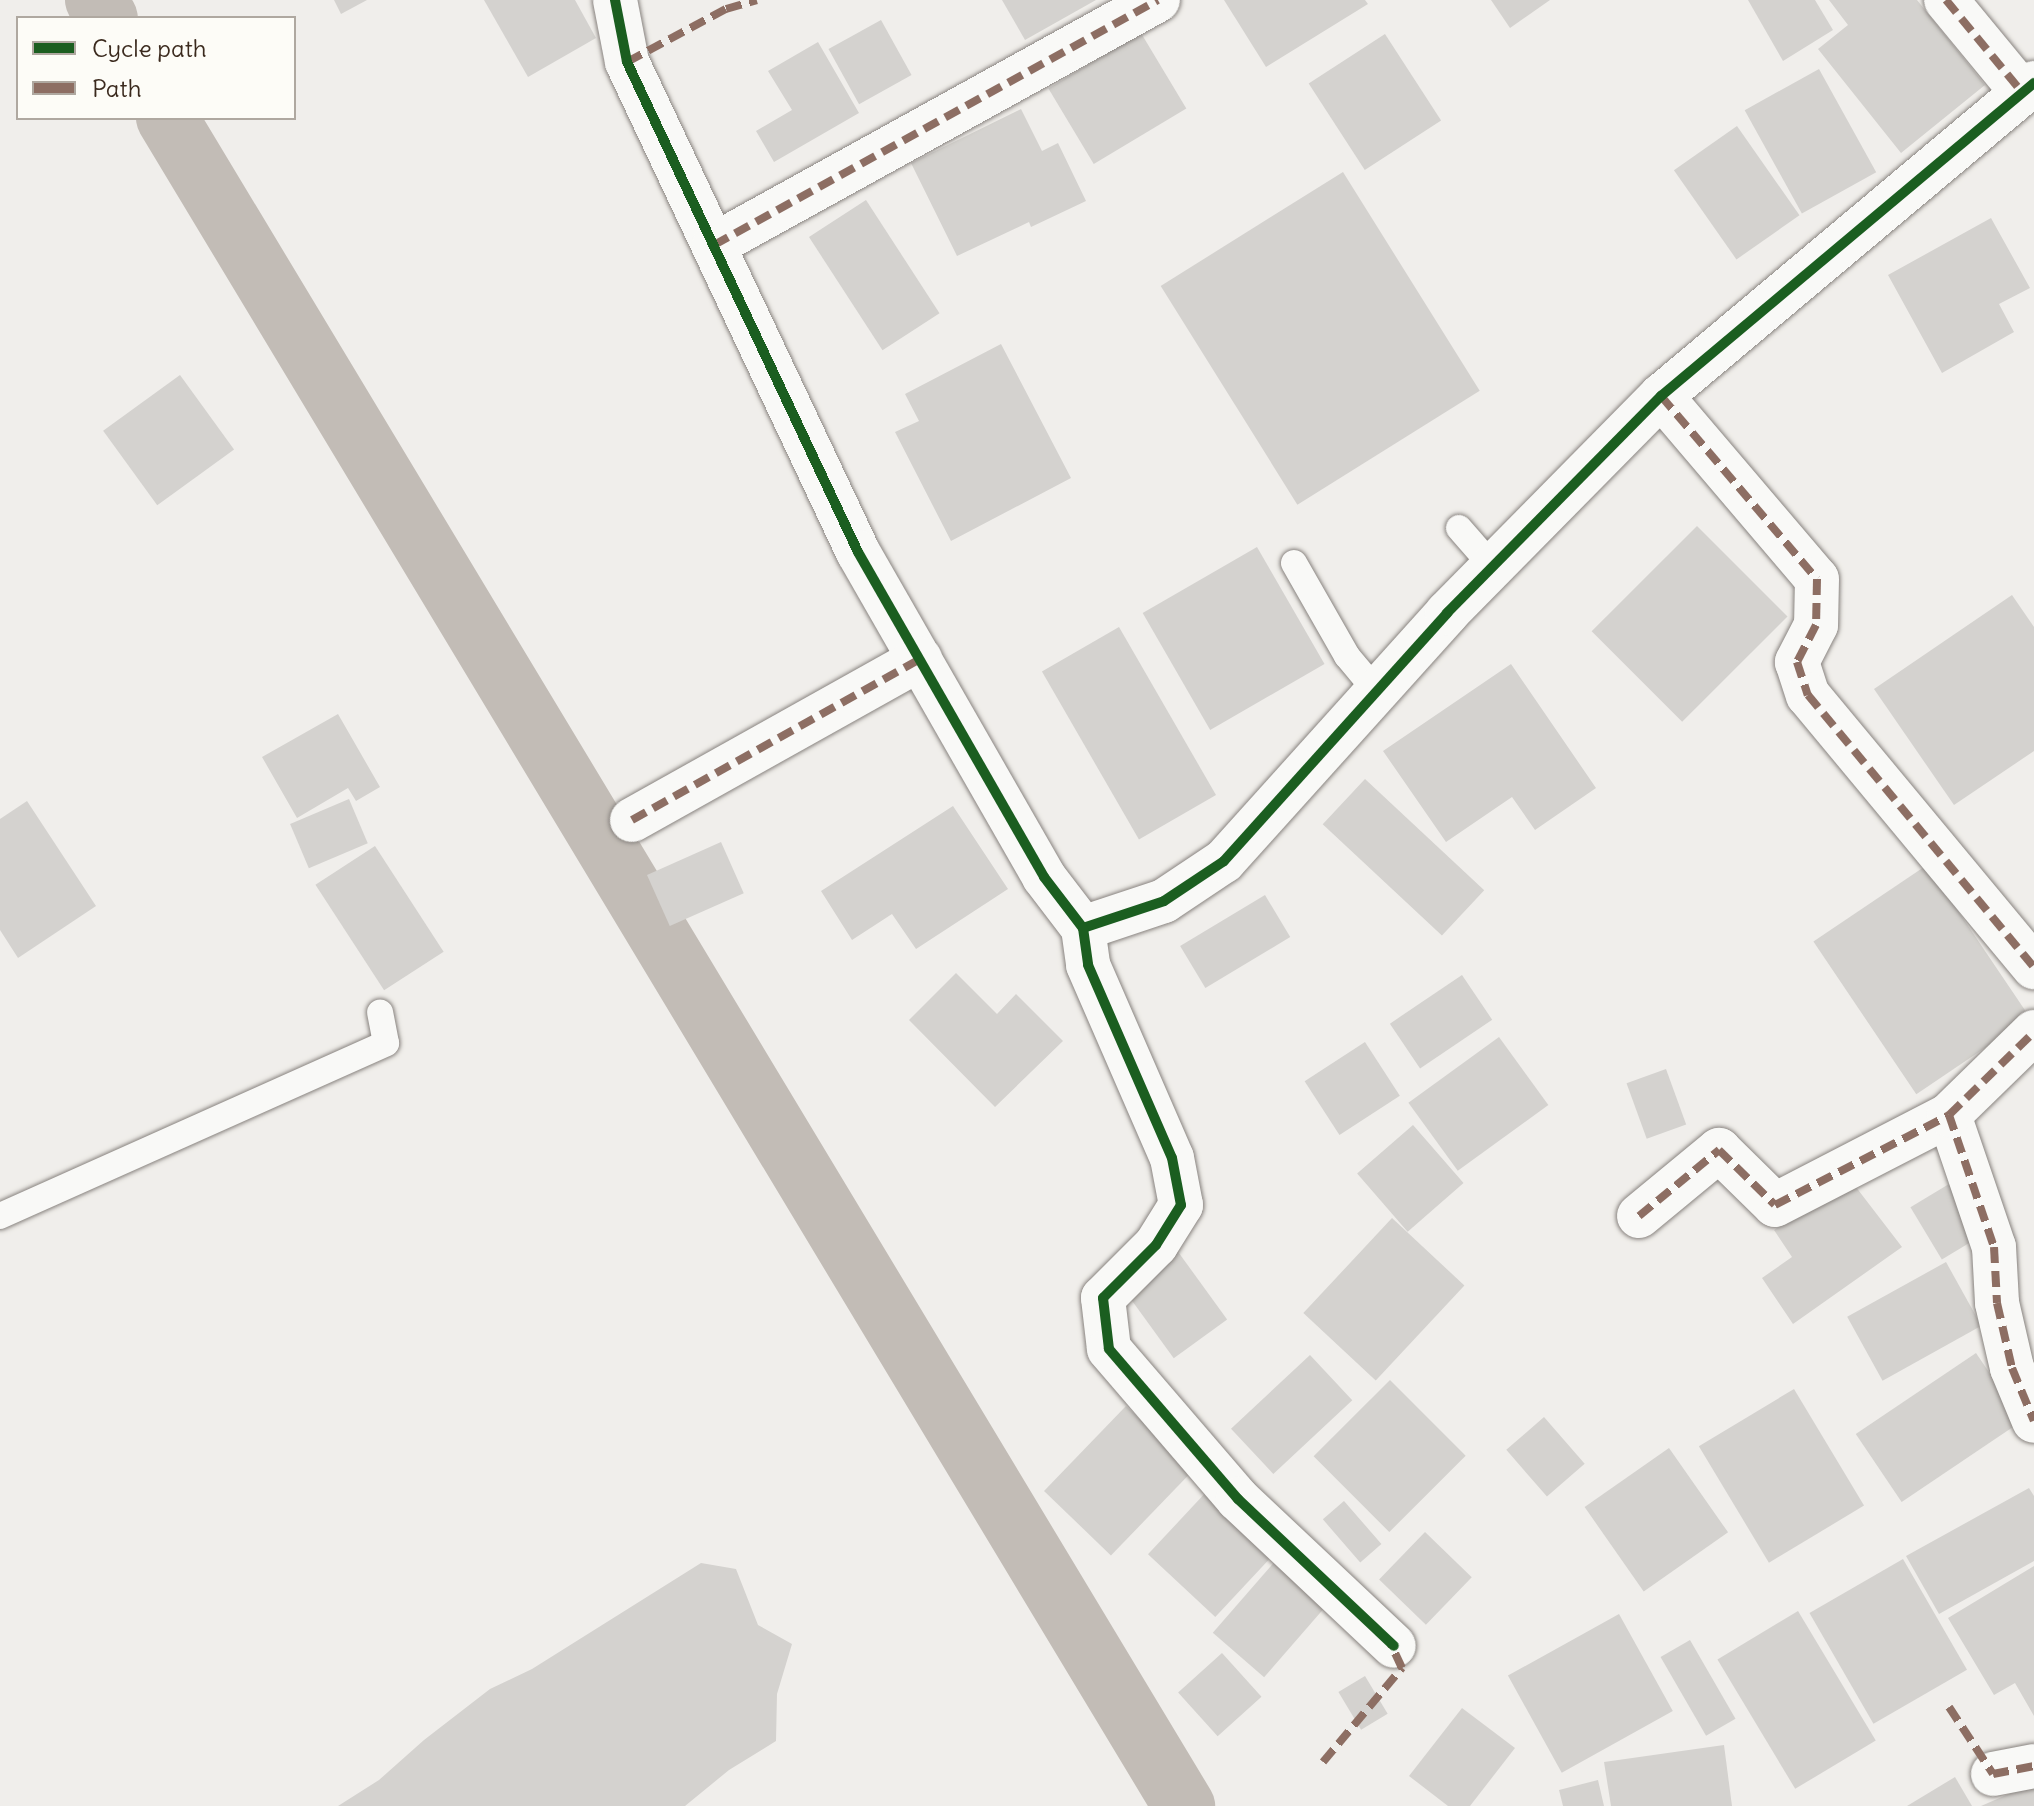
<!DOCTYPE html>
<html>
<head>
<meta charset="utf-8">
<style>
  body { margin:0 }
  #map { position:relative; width:2034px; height:1806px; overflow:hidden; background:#f0eeeb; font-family:Delius,sans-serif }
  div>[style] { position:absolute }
  .canal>* { height:62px; margin:-31px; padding:0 31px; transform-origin:31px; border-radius:31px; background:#c2bcb6 }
  .building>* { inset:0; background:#d4d2cf; transform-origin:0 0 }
  .roads { filter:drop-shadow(0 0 2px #88837f) drop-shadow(0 0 2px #88837f) }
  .service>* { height:26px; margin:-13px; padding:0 13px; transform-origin:13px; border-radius:13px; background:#f9f9f7 }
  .minor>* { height:44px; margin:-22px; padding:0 22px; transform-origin:22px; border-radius:22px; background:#f9f9f7 }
  .quiet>* { height:8px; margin-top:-4px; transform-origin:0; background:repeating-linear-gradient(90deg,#8d6e63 0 16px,transparent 0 24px) }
  .cycleway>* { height:10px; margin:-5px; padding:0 5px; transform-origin:5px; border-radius:5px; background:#1b5e20 }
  span { translate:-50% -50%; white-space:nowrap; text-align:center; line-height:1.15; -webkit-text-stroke:6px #fdfcf7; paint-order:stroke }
  .legend { position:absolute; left:16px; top:16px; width:280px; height:104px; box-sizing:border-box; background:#fdfcf7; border:2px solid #afa8a0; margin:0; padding:10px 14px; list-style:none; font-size:24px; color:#3b2a1e }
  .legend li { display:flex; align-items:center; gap:16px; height:40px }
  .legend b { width:40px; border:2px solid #afa8a0 }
</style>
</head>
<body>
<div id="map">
  <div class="canal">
    <div style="left:96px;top:0;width:21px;rotate:59deg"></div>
    <div style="left:167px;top:118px;width:1971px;rotate:58.93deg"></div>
  </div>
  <div class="building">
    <div style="clip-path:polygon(334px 0,367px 0,341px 14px)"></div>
    <div style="clip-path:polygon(484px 0,575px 0,596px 38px,528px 77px)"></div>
    <div style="clip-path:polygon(1002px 0,1096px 0,1025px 40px)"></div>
    <div style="clip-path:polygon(1224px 0,1365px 0,1368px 4px,1266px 67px)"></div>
    <div style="clip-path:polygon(1491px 0,1550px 0,1510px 28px)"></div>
    <div style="clip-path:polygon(1748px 0,1815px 0,1833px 30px,1783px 61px)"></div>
    <div style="clip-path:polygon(1829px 0,1917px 0,1985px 85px,1901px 153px,1818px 49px,1848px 25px)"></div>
    <div style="left:881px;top:20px;width:63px;height:60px;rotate:61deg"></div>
    <div style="left:1141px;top:33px;width:88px;height:108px;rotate:59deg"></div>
    <div style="left:1385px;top:34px;width:103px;height:91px;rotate:57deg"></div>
    <div style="clip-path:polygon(818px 42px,859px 113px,774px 162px,756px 131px,792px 110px,768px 71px)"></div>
    <div style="left:1819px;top:69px;width:118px;height:85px;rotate:61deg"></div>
    <div style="clip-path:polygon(1021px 109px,1042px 151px,1058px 143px,1086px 201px,1031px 227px,1029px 222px,957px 256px,911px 163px)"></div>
    <div style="left:1737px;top:126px;width:109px;height:77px;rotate:55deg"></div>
    <div style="left:1343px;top:172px;width:258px;height:215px;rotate:58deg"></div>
    <div style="left:866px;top:200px;width:135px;height:68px;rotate:57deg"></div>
    <div style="clip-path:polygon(1991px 218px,2030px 288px,1999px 304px,2014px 332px,1942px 373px,1888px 275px)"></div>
    <div style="clip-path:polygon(1001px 344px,1071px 478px,951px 541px,895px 432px,919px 421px,905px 394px)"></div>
    <div style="left:180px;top:375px;width:92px;height:95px;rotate:54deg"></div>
    <div style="left:1697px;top:526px;width:128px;height:149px;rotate:45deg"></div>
    <div style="left:1257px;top:547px;width:135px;height:132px;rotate:60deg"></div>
    <div style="clip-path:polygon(2012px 595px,2034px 627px,2034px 751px,1954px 805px,1874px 689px)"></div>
    <div style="left:1119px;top:627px;width:194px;height:89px;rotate:60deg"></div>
    <div style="clip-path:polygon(1511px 664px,1596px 788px,1535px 830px,1512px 797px,1446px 842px,1383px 751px)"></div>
    <div style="clip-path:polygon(338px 714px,380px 787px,356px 801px,348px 788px,297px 818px,262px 757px)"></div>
    <div style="left:1365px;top:779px;width:163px;height:62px;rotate:43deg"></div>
    <div style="left:349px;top:799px;width:48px;height:64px;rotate:67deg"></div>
    <div style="clip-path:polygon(27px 801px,96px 906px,18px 958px,0 930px,0 819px)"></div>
    <div style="clip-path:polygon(953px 806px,1008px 889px,916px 949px,892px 914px,852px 940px,821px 891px)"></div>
    <div style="left:721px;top:842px;width:56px;height:81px;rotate:66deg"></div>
    <div style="left:375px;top:846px;width:126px;height:71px;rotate:57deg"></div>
    <div style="left:1927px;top:865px;width:184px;height:137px;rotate:56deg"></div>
    <div style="left:1265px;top:895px;width:49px;height:99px;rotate:59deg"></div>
    <div style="clip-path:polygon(956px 973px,997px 1014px,1016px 994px,1063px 1041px,995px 1107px,909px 1020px)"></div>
    <div style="left:1462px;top:975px;width:54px;height:87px;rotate:56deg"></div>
    <div style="left:1499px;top:1037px;width:84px;height:112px;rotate:54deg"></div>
    <div style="left:1365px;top:1042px;width:64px;height:72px;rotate:57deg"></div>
    <div style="left:1666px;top:1069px;width:59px;height:42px;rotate:70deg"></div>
    <div style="left:1413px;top:1125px;width:77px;height:74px;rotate:49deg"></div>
    <div style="clip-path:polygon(1849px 1178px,1902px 1247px,1793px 1324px,1762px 1278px,1792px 1257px,1774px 1230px)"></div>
    <div style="left:1949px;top:1184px;width:61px;height:45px;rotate:59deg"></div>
    <div style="left:1392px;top:1218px;width:99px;height:130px;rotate:43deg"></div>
    <div style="left:1176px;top:1249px;width:87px;height:66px;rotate:54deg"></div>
    <div style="left:1946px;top:1262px;width:73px;height:113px;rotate:61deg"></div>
    <div style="left:1976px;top:1353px;width:82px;height:145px;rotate:56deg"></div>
    <div style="left:1310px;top:1355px;width:62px;height:108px;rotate:47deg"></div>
    <div style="left:1390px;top:1380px;width:107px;height:108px;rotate:45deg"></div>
    <div style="left:1794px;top:1389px;width:136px;height:111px;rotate:59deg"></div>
    <div style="left:1126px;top:1406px;width:93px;height:118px;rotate:44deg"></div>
    <div style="left:1544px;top:1417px;width:62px;height:50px;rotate:49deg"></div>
    <div style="left:1669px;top:1448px;width:103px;height:103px;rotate:55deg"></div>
    <div style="clip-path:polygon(2029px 1488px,2034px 1496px,2034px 1561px,1939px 1614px,1906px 1556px)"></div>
    <div style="left:1208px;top:1490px;width:92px;height:88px;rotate:43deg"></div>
    <div style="left:1344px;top:1501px;width:57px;height:28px;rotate:49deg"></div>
    <div style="left:1425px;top:1532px;width:65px;height:66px;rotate:44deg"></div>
    <div style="left:1283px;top:1552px;width:68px;height:107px;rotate:41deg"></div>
    <div style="left:1903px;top:1559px;width:128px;height:108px;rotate:60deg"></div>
    <div style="clip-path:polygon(701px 1563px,736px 1569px,758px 1625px,792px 1644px,777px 1694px,776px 1741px,729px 1770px,685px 1806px,338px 1806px,379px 1780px,424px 1740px,490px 1689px,532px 1669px)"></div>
    <div style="clip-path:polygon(2034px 1566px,2034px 1716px,2015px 1683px,1994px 1695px,1948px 1618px)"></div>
    <div style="left:1798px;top:1611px;width:151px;height:94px;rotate:59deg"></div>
    <div style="left:1619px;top:1614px;width:111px;height:127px;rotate:61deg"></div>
    <div style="left:1690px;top:1640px;width:91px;height:34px;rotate:60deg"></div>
    <div style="left:1222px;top:1653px;width:59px;height:59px;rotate:48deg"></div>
    <div style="left:1365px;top:1676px;width:44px;height:31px;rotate:59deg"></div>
    <div style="clip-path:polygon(1462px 1708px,1515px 1748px,1470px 1806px,1448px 1806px,1409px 1776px)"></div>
    <div style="clip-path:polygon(1724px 1745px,1732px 1806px,1611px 1806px,1604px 1762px)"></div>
    <div style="clip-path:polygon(1955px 1777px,1972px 1806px,1907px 1806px)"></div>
    <div style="clip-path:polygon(1598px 1780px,1604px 1806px,1563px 1806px,1559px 1790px)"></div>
    <div style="clip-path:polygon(2034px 1783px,2034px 1806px,1981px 1806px)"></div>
  </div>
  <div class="roads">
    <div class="service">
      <div style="left:1459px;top:528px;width:52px;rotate:48.9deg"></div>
      <div style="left:1294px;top:563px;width:107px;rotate:60.3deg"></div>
      <div style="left:1347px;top:656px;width:48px;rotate:50deg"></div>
      <div style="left:0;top:1216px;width:423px;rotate:-24.1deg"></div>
      <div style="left:386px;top:1043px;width:31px;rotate:-101deg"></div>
    </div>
    <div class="minor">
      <div style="left:615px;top:0;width:63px;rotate:79deg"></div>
      <div style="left:627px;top:62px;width:542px;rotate:64.76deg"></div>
      <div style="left:858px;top:552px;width:374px;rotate:60.2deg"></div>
      <div style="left:1044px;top:877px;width:64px;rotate:52.6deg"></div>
      <div style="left:1083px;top:928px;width:85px;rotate:-18.4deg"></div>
      <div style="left:1164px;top:901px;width:72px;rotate:-33.7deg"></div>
      <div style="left:1224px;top:861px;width:334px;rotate:-48deg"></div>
      <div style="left:1447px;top:613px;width:305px;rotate:-45.4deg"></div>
      <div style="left:1661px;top:396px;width:487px;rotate:-40deg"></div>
      <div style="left:1946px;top:0;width:118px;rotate:50.5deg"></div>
      <div style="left:714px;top:245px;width:507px;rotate:-28.89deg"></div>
      <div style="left:1661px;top:396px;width:240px;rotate:49.6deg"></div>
      <div style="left:1817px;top:579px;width:46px;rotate:91.2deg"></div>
      <div style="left:1816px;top:625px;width:42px;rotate:117.2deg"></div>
      <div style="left:1797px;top:662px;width:35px;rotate:72deg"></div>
      <div style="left:1808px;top:695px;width:354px;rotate:50.3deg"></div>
      <div style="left:632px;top:820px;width:330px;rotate:-29.2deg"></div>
      <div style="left:1083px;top:928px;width:37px;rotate:82deg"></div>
      <div style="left:1088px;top:965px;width:210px;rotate:66.5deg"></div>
      <div style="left:1172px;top:1158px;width:48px;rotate:79.2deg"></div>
      <div style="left:1181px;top:1205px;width:47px;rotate:122deg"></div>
      <div style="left:1156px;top:1245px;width:75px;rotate:135deg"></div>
      <div style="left:1103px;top:1298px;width:51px;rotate:83.3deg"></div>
      <div style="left:1109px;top:1349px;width:198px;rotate:49.3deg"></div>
      <div style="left:1238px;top:1499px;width:214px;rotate:43.3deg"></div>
      <div style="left:1949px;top:1115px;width:139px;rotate:71.2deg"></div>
      <div style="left:1994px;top:1247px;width:56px;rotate:86.9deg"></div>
      <div style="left:1997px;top:1303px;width:67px;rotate:77deg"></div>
      <div style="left:2012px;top:1368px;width:57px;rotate:67.5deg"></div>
      <div style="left:1639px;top:1216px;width:104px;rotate:-39.5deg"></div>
      <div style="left:1719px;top:1150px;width:78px;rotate:44.5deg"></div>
      <div style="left:1775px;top:1205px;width:196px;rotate:-27.3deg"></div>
      <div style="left:1949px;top:1115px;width:119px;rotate:-44.3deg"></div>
      <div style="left:1993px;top:1774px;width:42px;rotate:-11deg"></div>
    </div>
  </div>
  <div class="quiet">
    <div style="left:1946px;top:0;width:118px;rotate:50.5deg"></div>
    <div style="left:627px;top:62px;width:112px;rotate:-28.2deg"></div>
    <div style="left:726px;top:9px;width:32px;rotate:-16deg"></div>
    <div style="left:714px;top:245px;width:507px;rotate:-28.89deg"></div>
    <div style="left:1661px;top:396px;width:240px;rotate:49.6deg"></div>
    <div style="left:1817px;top:579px;width:46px;rotate:91.2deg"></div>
    <div style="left:1816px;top:625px;width:42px;rotate:117.2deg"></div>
    <div style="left:1797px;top:662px;width:35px;rotate:72deg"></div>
    <div style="left:1808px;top:695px;width:354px;rotate:50.3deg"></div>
    <div style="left:632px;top:820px;width:330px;rotate:-29.2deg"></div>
    <div style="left:1949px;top:1115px;width:139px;rotate:71.2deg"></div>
    <div style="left:1994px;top:1247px;width:56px;rotate:86.9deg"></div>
    <div style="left:1997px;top:1303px;width:67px;rotate:77deg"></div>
    <div style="left:2012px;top:1368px;width:57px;rotate:67.5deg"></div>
    <div style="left:1639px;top:1216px;width:104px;rotate:-39.5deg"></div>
    <div style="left:1719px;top:1150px;width:78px;rotate:44.5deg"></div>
    <div style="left:1775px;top:1205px;width:196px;rotate:-27.3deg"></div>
    <div style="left:1949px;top:1115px;width:119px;rotate:-44.3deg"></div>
    <div style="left:1949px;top:1707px;width:80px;rotate:56.7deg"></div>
    <div style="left:1993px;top:1774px;width:42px;rotate:-11deg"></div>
    <div style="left:1323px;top:1762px;width:123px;rotate:-50deg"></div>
    <div style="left:1402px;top:1668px;width:29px;rotate:-115deg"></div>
  </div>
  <div class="cycleway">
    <div style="left:615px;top:0;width:63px;rotate:79deg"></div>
    <div style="left:627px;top:62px;width:542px;rotate:64.76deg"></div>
    <div style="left:858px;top:552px;width:374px;rotate:60.2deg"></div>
    <div style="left:1044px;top:877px;width:64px;rotate:52.6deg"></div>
    <div style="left:1083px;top:928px;width:85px;rotate:-18.4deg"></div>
    <div style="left:1164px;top:901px;width:72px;rotate:-33.7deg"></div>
    <div style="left:1224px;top:861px;width:334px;rotate:-48deg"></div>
    <div style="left:1447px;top:613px;width:305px;rotate:-45.4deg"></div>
    <div style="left:1661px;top:396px;width:487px;rotate:-40deg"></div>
    <div style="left:1083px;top:928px;width:37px;rotate:82deg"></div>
    <div style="left:1088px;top:965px;width:210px;rotate:66.5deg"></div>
    <div style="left:1172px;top:1158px;width:48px;rotate:79.2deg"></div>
    <div style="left:1181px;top:1205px;width:47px;rotate:122deg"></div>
    <div style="left:1156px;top:1245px;width:75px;rotate:135deg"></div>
    <div style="left:1103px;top:1298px;width:51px;rotate:83.3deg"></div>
    <div style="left:1109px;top:1349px;width:198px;rotate:49.3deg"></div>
    <div style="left:1238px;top:1499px;width:214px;rotate:43.3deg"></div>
  </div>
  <ul class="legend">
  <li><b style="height:10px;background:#1b5e20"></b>Cycle path</li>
  <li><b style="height:10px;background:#8d6e63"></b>Path</li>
  </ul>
</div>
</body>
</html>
